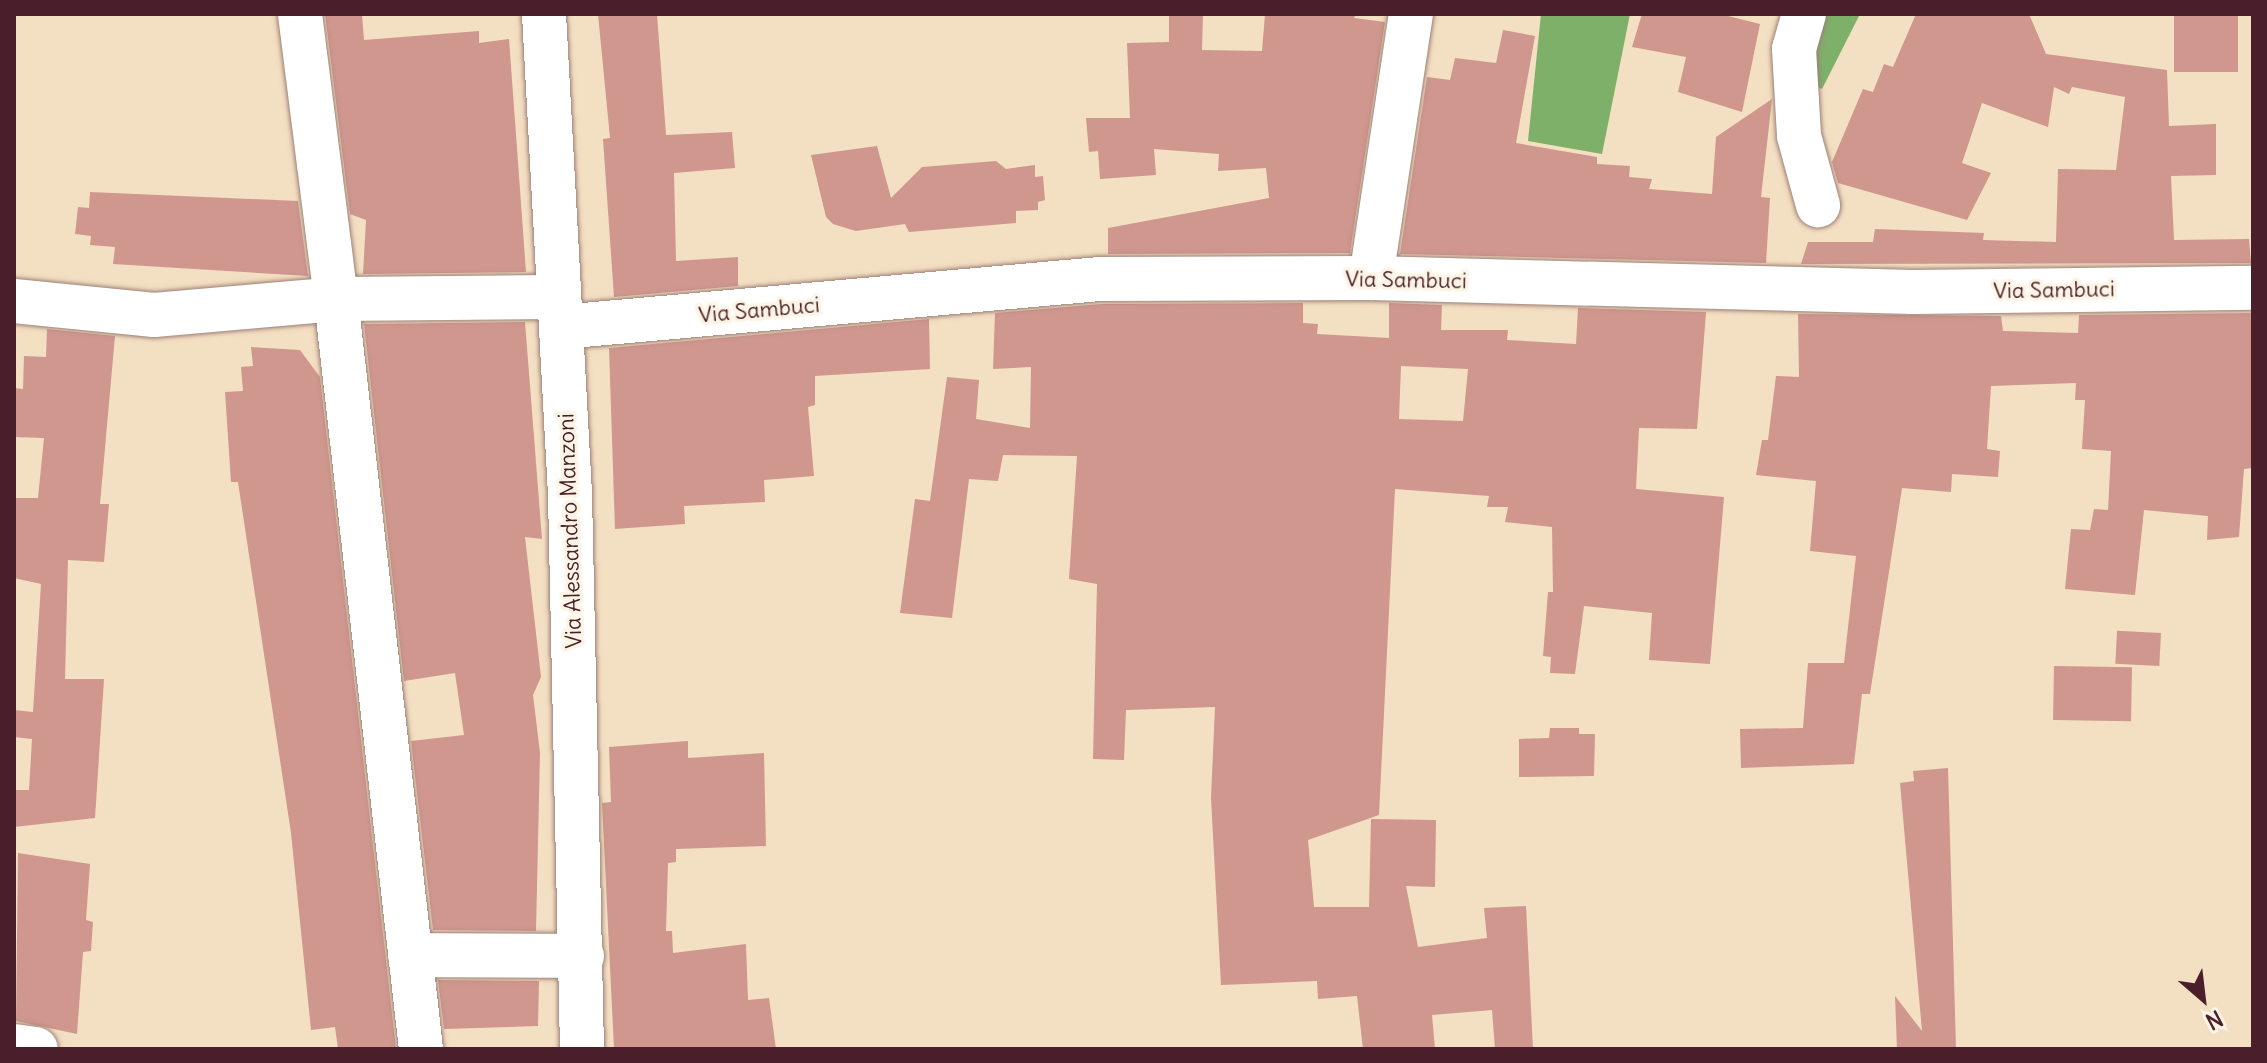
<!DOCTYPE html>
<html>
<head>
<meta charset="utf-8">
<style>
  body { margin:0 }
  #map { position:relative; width:2267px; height:1063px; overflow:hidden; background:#f3dfc2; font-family:Delius,sans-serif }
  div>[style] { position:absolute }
  .forest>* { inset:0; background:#7eb06a }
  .building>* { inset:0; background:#cf978e; transform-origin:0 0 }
  .roads { filter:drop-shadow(0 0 2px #9e7f76) drop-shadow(0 0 2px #9e7f76) }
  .minor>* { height:44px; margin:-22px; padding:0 22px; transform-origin:22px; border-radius:22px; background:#fff }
  .major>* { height:44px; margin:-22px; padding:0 22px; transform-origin:22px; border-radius:22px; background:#fff }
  span { translate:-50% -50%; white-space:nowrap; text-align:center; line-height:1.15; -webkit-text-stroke:7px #fcf5e5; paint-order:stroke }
  .street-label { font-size:22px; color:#4a1f2b }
  .frame { position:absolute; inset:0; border:16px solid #4a1f2b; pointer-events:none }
  .north { position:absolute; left:2163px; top:959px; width:80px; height:80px; -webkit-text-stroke:6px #fcf5e5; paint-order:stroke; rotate:152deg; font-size:22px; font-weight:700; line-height:32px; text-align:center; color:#4a1f2b }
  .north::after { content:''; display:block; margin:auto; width:28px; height:36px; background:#4a1f2b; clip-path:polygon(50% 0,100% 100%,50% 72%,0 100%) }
</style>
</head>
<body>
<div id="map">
  <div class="forest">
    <div style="clip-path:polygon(1541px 14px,1630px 14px,1602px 154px,1528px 141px)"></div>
    <div style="clip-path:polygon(1812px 14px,1860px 14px,1822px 89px,1794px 79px)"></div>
  </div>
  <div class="building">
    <div style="clip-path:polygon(325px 14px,362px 14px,364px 40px,479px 31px,479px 43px,509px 39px,526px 272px,363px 274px,366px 220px,350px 214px)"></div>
    <div style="clip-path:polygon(598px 14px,657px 14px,666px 135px,732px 132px,735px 168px,674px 173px,676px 261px,738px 257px,738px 286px,614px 297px,603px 139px,610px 138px)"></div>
    <div style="clip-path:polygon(1169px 14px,1203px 14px,1202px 50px,1262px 51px,1265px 14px,1356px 14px,1354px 18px,1385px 22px,1350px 253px,1108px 254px,1108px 228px,1269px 198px,1266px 168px,1218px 171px,1219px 154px,1154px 149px,1156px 175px,1100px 179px,1098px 151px,1089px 152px,1086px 118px,1130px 118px,1127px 43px,1169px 42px)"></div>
    <div style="clip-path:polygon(1642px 14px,1720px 14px,1760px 24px,1742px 112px,1678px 92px,1686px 57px,1632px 47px)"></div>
    <div style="clip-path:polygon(1916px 14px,2029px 14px,2046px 54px,2167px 70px,2169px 126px,2216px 124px,2216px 175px,2171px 176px,2174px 240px,2249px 239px,2251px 263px,1801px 264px,1808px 242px,1873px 242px,1875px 229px,1984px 233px,1983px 240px,2056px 242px,2058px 169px,2116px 170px,2125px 97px,2072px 87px,2069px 94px,2054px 87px,2048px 127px,1982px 103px,1962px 163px,1991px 173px,1967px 220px,1838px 183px,1832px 162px,1863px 89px,1873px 92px,1884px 64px,1893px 67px)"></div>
    <div style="left:2174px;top:14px;width:64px;height:58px"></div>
    <div style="clip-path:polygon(1503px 30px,1535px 36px,1516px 143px,1597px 157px,1597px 164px,1630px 166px,1629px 177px,1652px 179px,1649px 189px,1712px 194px,1716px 137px,1772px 99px,1761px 197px,1770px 198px,1766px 263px,1400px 254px,1427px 77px,1450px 80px,1455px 58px,1496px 63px)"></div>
    <div style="clip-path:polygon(877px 146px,891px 198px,922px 167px,996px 161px,1006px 169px,1035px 165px,1035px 177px,1043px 176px,1045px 200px,1038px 202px,1038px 210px,1016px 211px,1016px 223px,909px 232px,905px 224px,856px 231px,833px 224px,826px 217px,811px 155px)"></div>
    <div style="clip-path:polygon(90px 192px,298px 201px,308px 276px,113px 264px,115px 247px,90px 245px,91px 236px,75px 234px,78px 207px,89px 208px)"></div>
    <div style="clip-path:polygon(evenodd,1303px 303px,1303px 323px,1318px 324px,1317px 334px,1389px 338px,1389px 303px,1442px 305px,1441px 330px,1508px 330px,1507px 340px,1576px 344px,1578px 308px,1706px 312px,1697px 429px,1639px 428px,1636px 489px,1724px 497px,1710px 664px,1649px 660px,1652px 613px,1584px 606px,1575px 674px,1550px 673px,1551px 657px,1543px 656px,1548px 592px,1553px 592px,1552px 527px,1505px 522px,1508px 507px,1487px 507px,1489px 496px,1395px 489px,1379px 815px,1308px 840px,1314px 907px,1369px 907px,1371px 819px,1436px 820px,1435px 887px,1406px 886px,1418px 947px,1487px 938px,1484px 908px,1526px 906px,1533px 1049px,1495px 1049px,1492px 1010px,1432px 1015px,1435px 1049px,1363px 1049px,1357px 996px,1318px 999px,1317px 981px,1221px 985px,1211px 798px,1215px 707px,1126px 710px,1124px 760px,1093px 759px,1097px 584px,1069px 579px,1077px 456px,1003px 455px,998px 481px,969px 479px,952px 618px,900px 613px,915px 499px,930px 501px,947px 377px,979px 380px,976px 419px,1030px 428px,1031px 367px,993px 369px,995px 313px,1101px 304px,1303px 303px,1401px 366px,1468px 369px,1463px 421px,1399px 419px,1401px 366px)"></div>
    <div style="clip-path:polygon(2253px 313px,2253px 468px,2244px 469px,2239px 537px,2207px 540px,2208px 516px,2144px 510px,2135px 595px,2065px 589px,2071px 529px,2090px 530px,2094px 509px,2108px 510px,2111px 451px,2082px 449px,2085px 400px,2075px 400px,2076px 383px,1991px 386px,1987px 449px,2000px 451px,1998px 477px,1952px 474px,1951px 492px,1902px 488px,1870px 694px,1862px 694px,1854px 764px,1741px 768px,1740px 729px,1803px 728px,1808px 663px,1844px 663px,1856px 556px,1810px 551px,1816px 481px,1756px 475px,1762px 440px,1768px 440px,1776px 376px,1799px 377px,1798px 314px,2001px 316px,2003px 331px,2078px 333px,2079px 315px)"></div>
    <div style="clip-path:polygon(929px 319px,930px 369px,815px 376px,815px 405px,808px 407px,814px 476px,764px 480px,765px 502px,684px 506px,685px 524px,615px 529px,609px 348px)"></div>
    <div style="clip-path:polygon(525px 322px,542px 539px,525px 537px,541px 677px,533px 695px,540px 753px,536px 931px,433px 930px,411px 741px,464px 735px,455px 673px,404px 681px,364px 324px)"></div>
    <div style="clip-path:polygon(47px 329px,115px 336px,100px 504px,109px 504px,104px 562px,68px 560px,65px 679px,104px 679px,95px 818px,14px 827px,14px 790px,29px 790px,32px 739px,14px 737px,14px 710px,33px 712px,41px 584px,14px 578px,14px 498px,38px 498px,44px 438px,14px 437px,14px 388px,23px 389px,24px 356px,46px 357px)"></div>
    <div style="clip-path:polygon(251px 347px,300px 350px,320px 377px,396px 1049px,338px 1049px,335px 1027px,311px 1030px,291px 833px,238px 482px,231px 482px,225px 392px,243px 391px,241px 367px,253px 366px)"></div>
    <div style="left:2161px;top:633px;width:33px;height:44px;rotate:93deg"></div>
    <div style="left:2054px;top:666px;width:78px;height:54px;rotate:1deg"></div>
    <div style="clip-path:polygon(1550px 728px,1579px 728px,1579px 734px,1595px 734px,1594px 776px,1519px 777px,1519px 739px,1549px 738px)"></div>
    <div style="clip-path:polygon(688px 741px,688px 758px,764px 753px,766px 846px,676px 849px,676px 862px,668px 863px,666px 931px,672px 931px,673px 953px,746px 944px,748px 1000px,769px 998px,776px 1049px,614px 1049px,602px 803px,611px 802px,609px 747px)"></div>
    <div style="clip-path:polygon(1948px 768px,1956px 1049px,1897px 1049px,1895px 996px,1922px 1031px,1900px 783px,1914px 781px,1913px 771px)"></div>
    <div style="clip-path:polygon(18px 853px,90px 864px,86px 920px,93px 922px,91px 951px,83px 952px,77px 1034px,16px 1021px)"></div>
    <div style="clip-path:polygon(438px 980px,539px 981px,538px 1026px,444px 1029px)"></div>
  </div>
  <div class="roads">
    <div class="minor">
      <div style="left:1804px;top:14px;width:36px;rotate:106deg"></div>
      <div style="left:1794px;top:49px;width:87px;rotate:86.7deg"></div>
      <div style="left:1799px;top:136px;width:72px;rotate:74.6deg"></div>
      <div style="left:1371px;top:278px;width:267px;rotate:-81.4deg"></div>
      <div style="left:14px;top:301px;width:141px;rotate:5.7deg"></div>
      <div style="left:154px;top:315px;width:183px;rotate:-5deg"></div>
      <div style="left:336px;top:299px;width:287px;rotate:-97.2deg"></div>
      <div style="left:561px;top:327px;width:541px;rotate:-5.09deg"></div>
      <div style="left:1100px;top:279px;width:271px;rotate:-0.2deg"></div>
      <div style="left:1371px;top:278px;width:542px;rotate:1.48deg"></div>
      <div style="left:1913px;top:292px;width:340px;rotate:-0.7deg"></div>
      <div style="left:410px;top:955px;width:172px;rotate:0.3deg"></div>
      <div style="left:14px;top:1046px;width:22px;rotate:8deg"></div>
    </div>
    <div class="major">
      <div style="left:544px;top:14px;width:482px;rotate:86.9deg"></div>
      <div style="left:570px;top:495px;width:554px;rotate:88.76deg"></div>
      <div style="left:421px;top:1049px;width:755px;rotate:-96.47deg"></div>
      <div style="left:336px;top:299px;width:223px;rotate:-0.5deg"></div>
    </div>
  </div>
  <div class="street-label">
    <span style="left:1406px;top:280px;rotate:1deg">Via Sambuci</span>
    <span style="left:2054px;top:290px;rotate:-1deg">Via Sambuci</span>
    <span style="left:759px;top:310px;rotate:-5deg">Via Sambuci</span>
    <span style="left:570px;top:531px;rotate:-92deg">Via Alessandro Manzoni</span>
  </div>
  <div class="frame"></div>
  <div class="north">N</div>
</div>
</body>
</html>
